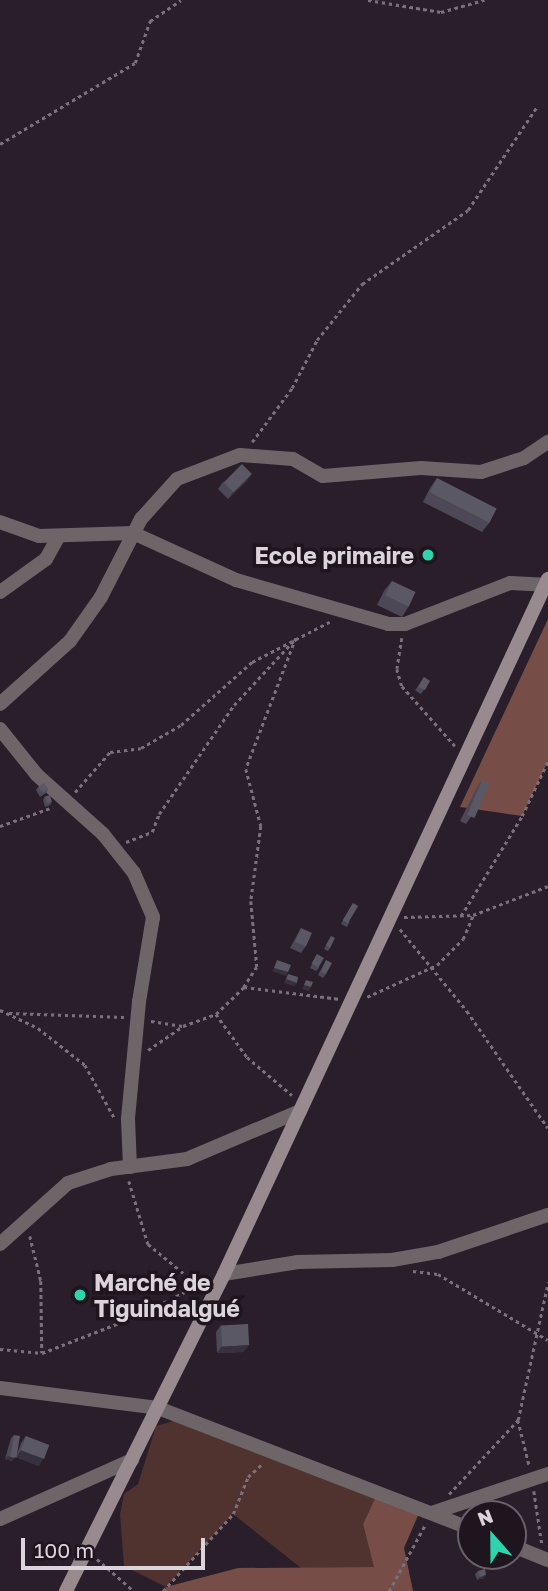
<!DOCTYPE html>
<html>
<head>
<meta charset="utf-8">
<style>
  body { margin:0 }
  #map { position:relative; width:548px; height:1591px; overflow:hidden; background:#291e29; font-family:"Golos Text",sans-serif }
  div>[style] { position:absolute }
  .green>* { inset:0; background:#50322e }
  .forest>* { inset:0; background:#774d47 }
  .path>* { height:2.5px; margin-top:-1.25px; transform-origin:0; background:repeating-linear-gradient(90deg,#7b717b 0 3.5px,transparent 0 7px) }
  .street>* { height:14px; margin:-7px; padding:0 7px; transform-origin:7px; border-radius:7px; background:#6d6567 }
  .secondary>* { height:14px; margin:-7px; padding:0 7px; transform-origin:7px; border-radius:7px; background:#988a8e }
  .wall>* { inset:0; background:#4c4857; transform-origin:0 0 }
  .shaded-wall>* { inset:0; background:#37313f }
  .building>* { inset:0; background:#5b5865; transform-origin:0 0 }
  .dots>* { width:19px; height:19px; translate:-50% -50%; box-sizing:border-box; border:4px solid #1f151f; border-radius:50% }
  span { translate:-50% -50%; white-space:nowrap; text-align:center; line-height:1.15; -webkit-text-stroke:7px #1f151f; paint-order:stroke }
  .poi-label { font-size:23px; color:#dbd4db; font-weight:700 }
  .right { translate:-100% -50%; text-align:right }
  .left { translate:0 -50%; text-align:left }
  .north { position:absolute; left:457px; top:1500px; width:70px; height:70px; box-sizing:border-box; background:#1f151f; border:2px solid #6a616a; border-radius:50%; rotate:339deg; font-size:19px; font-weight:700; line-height:28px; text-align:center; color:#dbd4db }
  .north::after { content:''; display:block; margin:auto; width:24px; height:32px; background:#2cd5ab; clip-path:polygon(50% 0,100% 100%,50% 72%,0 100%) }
  .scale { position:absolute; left:21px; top:1538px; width:184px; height:32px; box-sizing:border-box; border:4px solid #dbd4db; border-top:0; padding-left:9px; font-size:21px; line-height:24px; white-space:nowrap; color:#dbd4db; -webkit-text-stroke:5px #1f151f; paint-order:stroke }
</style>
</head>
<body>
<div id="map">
  <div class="green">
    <div style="clip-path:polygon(187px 1417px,378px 1492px,363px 1524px,375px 1567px,301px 1568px,233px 1514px,166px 1587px,124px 1566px,120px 1514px,124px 1494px,138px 1484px,156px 1426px)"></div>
  </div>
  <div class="forest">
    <div style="clip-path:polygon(548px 619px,548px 761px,522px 816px,460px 807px)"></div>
    <div style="clip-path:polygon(378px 1492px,420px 1511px,404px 1548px,413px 1591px,164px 1591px,166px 1587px,238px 1568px,374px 1567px,363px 1524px)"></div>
  </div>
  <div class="path">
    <div style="left:368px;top:0;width:74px;rotate:9.3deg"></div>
    <div style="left:441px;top:12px;width:45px;rotate:-15.6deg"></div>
    <div style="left:0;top:144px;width:157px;rotate:-31deg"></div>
    <div style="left:135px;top:63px;width:45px;rotate:-70.3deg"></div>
    <div style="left:150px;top:21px;width:37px;rotate:-34deg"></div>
    <div style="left:252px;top:442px;width:67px;rotate:-53.5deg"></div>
    <div style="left:292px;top:388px;width:54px;rotate:-62.5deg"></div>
    <div style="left:317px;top:340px;width:72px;rotate:-51.2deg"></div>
    <div style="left:362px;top:284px;width:129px;rotate:-34.9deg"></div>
    <div style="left:468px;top:210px;width:123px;rotate:-56.3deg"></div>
    <div style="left:402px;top:638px;width:31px;rotate:99deg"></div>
    <div style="left:397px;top:669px;width:18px;rotate:74deg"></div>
    <div style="left:402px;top:686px;width:80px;rotate:48.5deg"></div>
    <div style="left:75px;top:792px;width:53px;rotate:-48.8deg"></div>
    <div style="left:110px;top:752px;width:31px;rotate:-7deg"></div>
    <div style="left:141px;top:748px;width:46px;rotate:-29.9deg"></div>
    <div style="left:181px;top:725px;width:95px;rotate:-41.6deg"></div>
    <div style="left:252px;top:662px;width:89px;rotate:-27.4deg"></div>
    <div style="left:0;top:826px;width:56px;rotate:-19.7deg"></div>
    <div style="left:126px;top:842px;width:28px;rotate:-21deg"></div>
    <div style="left:152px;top:832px;width:19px;rotate:-69deg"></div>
    <div style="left:159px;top:814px;width:132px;rotate:-55.5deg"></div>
    <div style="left:234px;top:705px;width:91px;rotate:-47.2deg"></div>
    <div style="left:296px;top:638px;width:140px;rotate:110.9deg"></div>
    <div style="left:246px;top:769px;width:59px;rotate:75.3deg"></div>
    <div style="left:261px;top:826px;width:76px;rotate:97.6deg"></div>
    <div style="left:251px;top:901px;width:66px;rotate:84.8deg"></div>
    <div style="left:257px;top:967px;width:24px;rotate:123deg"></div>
    <div style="left:461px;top:916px;width:117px;rotate:-58.6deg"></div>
    <div style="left:522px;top:816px;width:61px;rotate:-64.7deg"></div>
    <div style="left:404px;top:917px;width:69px;rotate:-1.7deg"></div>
    <div style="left:400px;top:929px;width:106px;rotate:50.7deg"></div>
    <div style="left:467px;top:1011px;width:142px;rotate:55.3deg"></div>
    <div style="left:367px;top:997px;width:77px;rotate:-24.6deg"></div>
    <div style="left:437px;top:965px;width:37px;rotate:-45deg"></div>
    <div style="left:463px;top:939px;width:26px;rotate:-67deg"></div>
    <div style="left:473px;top:915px;width:80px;rotate:-21.1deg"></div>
    <div style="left:0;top:1010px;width:42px;rotate:25.3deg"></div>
    <div style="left:38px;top:1028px;width:60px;rotate:38.2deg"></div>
    <div style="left:85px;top:1065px;width:60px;rotate:60.9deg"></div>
    <div style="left:9px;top:1013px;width:115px;rotate:2deg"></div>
    <div style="left:216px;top:1014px;width:53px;rotate:54.2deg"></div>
    <div style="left:247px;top:1057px;width:59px;rotate:40.2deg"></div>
    <div style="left:151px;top:1021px;width:32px;rotate:9deg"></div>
    <div style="left:148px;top:1050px;width:42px;rotate:-34.4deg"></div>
    <div style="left:183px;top:1026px;width:35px;rotate:-20deg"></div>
    <div style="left:216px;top:1014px;width:39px;rotate:-44deg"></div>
    <div style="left:244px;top:987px;width:97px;rotate:7.1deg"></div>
    <div style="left:129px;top:1181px;width:66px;rotate:73.2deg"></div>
    <div style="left:148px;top:1244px;width:65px;rotate:39.4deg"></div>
    <div style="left:30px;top:1236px;width:46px;rotate:76.3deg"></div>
    <div style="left:41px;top:1281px;width:72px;rotate:89.2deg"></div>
    <div style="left:413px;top:1271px;width:25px;rotate:7deg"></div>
    <div style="left:438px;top:1274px;width:128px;rotate:31deg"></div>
    <div style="left:0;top:1349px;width:42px;rotate:5.4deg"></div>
    <div style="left:42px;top:1353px;width:97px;rotate:-21.3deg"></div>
    <div style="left:132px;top:1318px;width:81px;rotate:-26.3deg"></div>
    <div style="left:518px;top:1420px;width:49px;rotate:76deg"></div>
    <div style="left:534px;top:1491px;width:54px;rotate:81.4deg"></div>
    <div style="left:449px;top:1494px;width:101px;rotate:-47deg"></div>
    <div style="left:518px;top:1420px;width:141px;rotate:-77.7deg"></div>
    <div style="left:97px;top:1559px;width:49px;rotate:40.9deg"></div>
    <div style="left:163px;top:1591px;width:104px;rotate:-47.7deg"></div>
    <div style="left:233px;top:1514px;width:40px;rotate:-68deg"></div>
    <div style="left:248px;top:1477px;width:21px;rotate:-43deg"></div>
    <div style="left:389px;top:1591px;width:77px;rotate:-61.4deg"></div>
  </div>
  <div class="street">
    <div style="left:0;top:522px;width:41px;rotate:19.7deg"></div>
    <div style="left:39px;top:536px;width:94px;rotate:-1.8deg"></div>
    <div style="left:133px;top:533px;width:113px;rotate:24.5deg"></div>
    <div style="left:236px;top:580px;width:158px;rotate:16.1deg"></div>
    <div style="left:388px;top:624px;width:17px"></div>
    <div style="left:405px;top:624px;width:113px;rotate:-21.3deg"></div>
    <div style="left:510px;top:583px;width:35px;rotate:3deg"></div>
    <div style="left:0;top:592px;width:57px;rotate:-35.7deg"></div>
    <div style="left:46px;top:559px;width:25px;rotate:-61deg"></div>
    <div style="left:0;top:704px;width:94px;rotate:-42deg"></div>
    <div style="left:70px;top:641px;width:54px;rotate:-54.8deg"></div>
    <div style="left:101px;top:597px;width:88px;rotate:-62.9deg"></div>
    <div style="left:141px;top:519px;width:54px;rotate:-48deg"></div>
    <div style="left:177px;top:479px;width:67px;rotate:-20.9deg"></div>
    <div style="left:240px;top:455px;width:53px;rotate:4.3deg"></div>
    <div style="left:293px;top:459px;width:34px;rotate:30deg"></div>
    <div style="left:323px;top:476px;width:98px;rotate:-4.7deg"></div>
    <div style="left:421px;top:468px;width:60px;rotate:3.8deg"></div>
    <div style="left:481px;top:472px;width:45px;rotate:-18deg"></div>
    <div style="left:524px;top:458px;width:29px;rotate:-34deg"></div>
    <div style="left:0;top:729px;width:59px;rotate:51.2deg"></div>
    <div style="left:37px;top:775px;width:89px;rotate:41.8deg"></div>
    <div style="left:103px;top:834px;width:50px;rotate:51.5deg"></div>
    <div style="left:134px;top:873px;width:48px;rotate:66.6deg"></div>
    <div style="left:153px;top:917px;width:86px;rotate:99.4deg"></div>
    <div style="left:139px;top:1002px;width:118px;rotate:95.4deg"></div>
    <div style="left:128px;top:1119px;width:48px;rotate:87.6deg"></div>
    <div style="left:0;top:1244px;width:91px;rotate:-41.9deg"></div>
    <div style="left:68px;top:1183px;width:45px;rotate:-18deg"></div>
    <div style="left:111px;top:1169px;width:77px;rotate:-7.5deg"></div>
    <div style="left:187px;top:1159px;width:123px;rotate:-23deg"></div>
    <div style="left:224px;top:1274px;width:75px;rotate:-9.2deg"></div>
    <div style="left:298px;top:1262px;width:94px;rotate:-1.2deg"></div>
    <div style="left:392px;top:1260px;width:47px;rotate:-9.9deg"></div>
    <div style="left:438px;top:1252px;width:116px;rotate:-18.6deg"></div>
    <div style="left:0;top:1388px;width:159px;rotate:7.2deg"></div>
    <div style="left:158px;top:1408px;width:336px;rotate:21.1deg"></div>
    <div style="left:432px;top:1513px;width:122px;rotate:-18.6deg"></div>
    <div style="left:0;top:1519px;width:145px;rotate:-24.1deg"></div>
    <div style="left:513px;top:1546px;width:38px;rotate:22deg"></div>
  </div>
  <div class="secondary">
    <div style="left:66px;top:1591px;width:354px;rotate:-63.5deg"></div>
    <div style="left:224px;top:1274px;width:767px;rotate:-65.01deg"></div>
  </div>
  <div class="wall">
    <div style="clip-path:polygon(437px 478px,490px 522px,482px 532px,423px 502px,430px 488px)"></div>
    <div style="clip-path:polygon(247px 481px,228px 499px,218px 489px,223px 482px)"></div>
    <div style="clip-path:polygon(392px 581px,409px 606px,402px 617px,377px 605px,384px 591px)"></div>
    <div style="left:424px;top:677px;width:7px;height:16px;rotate:34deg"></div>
    <div style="clip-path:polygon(482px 780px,471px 817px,466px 824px,460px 821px,477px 787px)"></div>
    <div style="clip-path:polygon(38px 787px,48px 789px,46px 793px,40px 797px,36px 790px)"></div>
    <div style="clip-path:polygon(45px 796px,52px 802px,50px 805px,45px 807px,43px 800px)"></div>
    <div style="clip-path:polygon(353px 903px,349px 923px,347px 927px,341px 924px)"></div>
    <div style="clip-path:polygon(301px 928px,306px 946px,301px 953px,290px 948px)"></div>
    <div style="clip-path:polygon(331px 936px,330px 948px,328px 951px,324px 949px)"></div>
    <div style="clip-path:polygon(317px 954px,319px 968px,316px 971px,310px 968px)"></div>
    <div style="clip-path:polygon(326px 960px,326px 974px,323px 978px,318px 975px)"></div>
    <div style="clip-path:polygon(221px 1325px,244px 1352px,217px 1353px,216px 1332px)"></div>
    <div style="clip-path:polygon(14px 1435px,14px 1458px,12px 1461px,5px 1459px,11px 1438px)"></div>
    <div style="clip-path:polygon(26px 1436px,39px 1466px,16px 1457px,21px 1443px)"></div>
    <div style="clip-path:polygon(478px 1571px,484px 1578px,477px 1580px,475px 1574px)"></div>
  </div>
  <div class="shaded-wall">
    <div style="clip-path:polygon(252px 474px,247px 481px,228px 499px,233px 492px)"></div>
    <div style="clip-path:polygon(274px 968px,288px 972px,286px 976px,272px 971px)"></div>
    <div style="clip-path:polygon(286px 979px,297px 983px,294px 986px,284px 983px)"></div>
    <div style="clip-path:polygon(304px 985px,311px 987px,309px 991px,302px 989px)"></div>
    <div style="clip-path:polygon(249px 1345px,244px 1352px,217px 1353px,222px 1346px)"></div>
    <div style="clip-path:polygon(21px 1450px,43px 1459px,39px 1466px,16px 1457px)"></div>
    <div style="clip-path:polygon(8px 1456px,14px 1458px,12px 1461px,5px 1459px)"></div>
    <div style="clip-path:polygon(486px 1575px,484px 1578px,477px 1580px,480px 1577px)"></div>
  </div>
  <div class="building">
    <div style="left:242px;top:464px;width:14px;height:26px;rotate:45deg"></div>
    <div style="left:437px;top:478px;width:67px;height:16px;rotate:27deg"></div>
    <div style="left:392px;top:581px;width:26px;height:16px;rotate:25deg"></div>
    <div style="clip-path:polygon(424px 677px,430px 681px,425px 690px,418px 687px)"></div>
    <div style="left:482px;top:780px;width:8px;height:38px;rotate:23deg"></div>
    <div style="clip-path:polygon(44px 783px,48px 789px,43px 793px,38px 787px)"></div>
    <div style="left:50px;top:795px;width:7px;height:5px;rotate:74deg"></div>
    <div style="left:353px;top:903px;width:6px;height:20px;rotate:31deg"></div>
    <div style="left:301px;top:928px;width:12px;height:15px;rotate:24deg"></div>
    <div style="clip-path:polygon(331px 936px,335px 938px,330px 948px,326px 945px)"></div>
    <div style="left:317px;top:954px;width:8px;height:11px;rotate:30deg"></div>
    <div style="clip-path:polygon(277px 960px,291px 965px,288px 972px,274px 968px)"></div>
    <div style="clip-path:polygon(326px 960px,332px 963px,326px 974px,321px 972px)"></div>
    <div style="clip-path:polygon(288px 974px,298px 977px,297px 983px,286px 979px)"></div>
    <div style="clip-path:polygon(306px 980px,313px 982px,311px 987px,304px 985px)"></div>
    <div style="left:248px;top:1324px;width:21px;height:27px;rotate:87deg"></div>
    <div style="left:14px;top:1435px;width:6px;height:22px;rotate:9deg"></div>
    <div style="left:26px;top:1436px;width:25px;height:15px;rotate:21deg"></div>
    <div style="clip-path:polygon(485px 1569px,486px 1575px,480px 1577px,478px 1571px)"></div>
  </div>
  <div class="dots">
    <div style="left:428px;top:555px;background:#2cd5ab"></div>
    <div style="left:80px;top:1295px;background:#2cd5ab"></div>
  </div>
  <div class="poi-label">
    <span class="right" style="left:414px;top:555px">Ecole primaire</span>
    <span class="left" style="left:94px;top:1295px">Marché de<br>Tiguindalgué</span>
  </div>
  <div class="north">N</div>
  <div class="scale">100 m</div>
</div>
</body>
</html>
